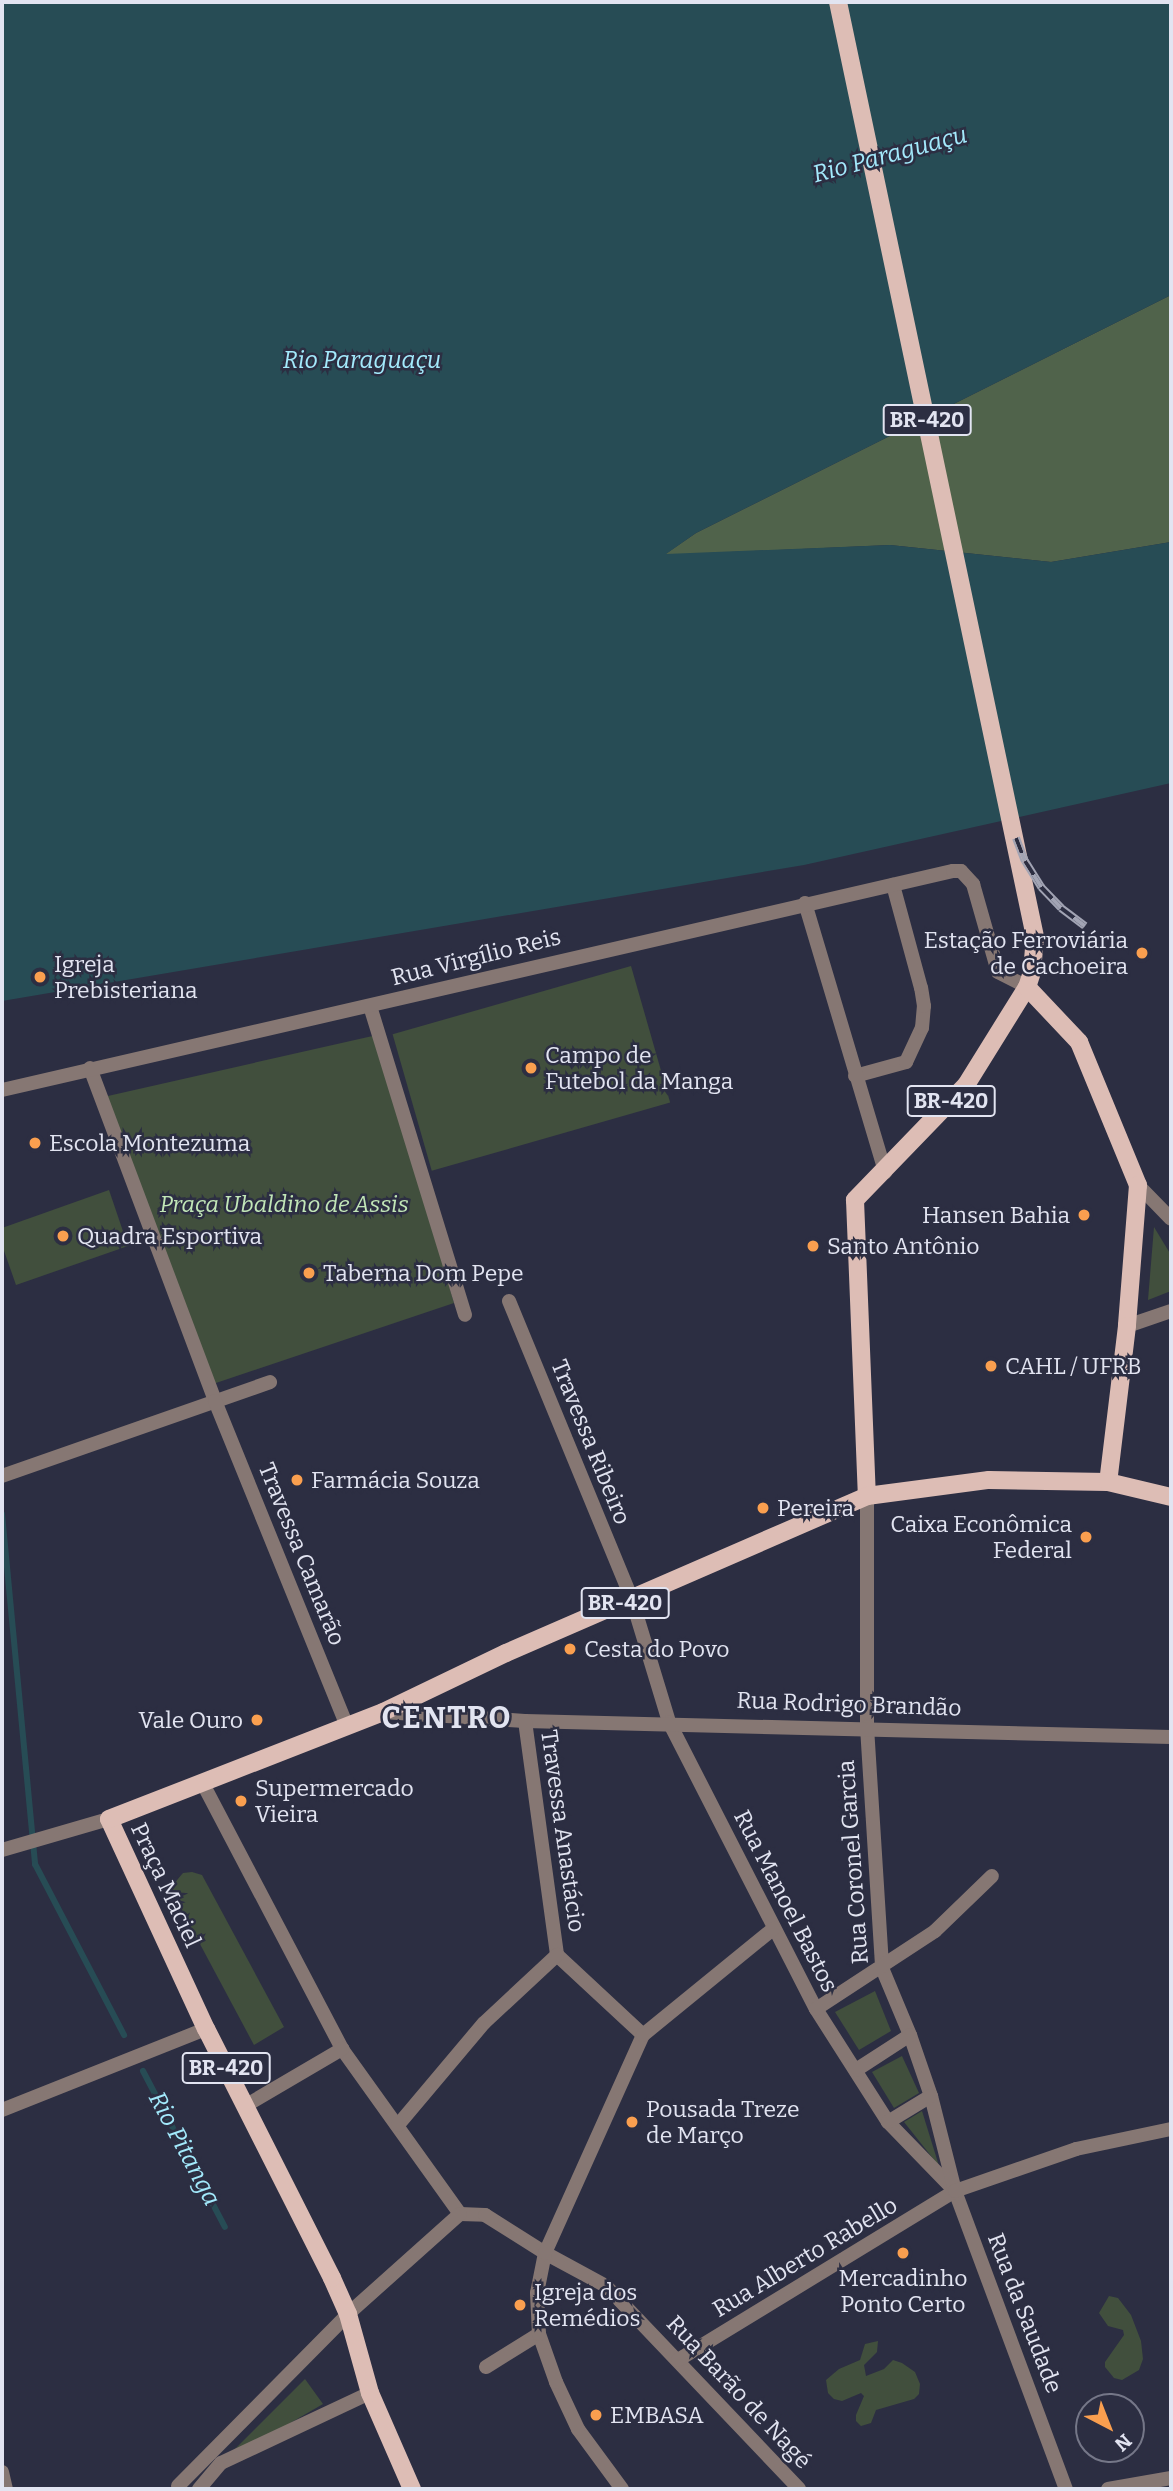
<!DOCTYPE html>
<html>
<head>
<meta charset="utf-8">
<style>
  body { margin:0 }
  #map { position:relative; width:1173px; height:2491px; overflow:hidden; background:#2c2e42; font-family:Bitter,serif }
  div>[style] { position:absolute }
  .green>* { inset:0; background:#414f3d; transform-origin:0 0 }
  .forest>* { inset:0; background:#50634b }
  .water>* { inset:0; background:#274c55 }
  .stream>* { height:6px; margin:-3px; padding:0 3px; transform-origin:3px; border-radius:3px; background:#274c55 }
  .minor>* { height:14px; margin:-7px; padding:0 7px; transform-origin:7px; border-radius:7px; background:#867773 }
  .tertiary>* { height:14px; margin:-7px; padding:0 7px; transform-origin:7px; border-radius:7px; background:#867773 }
  .primary>* { height:18px; margin:-9px; padding:0 9px; transform-origin:9px; border-radius:9px; background:#ddbdb5 }
  .rail>* { height:8px; margin-top:-4px; transform-origin:0; background:repeating-linear-gradient(90deg,#2c2e42 0 16px,#a2a4b4 0 32px); box-sizing:border-box; border-block:2px solid #a2a4b4 }
  .dots>* { width:19px; height:19px; translate:-50% -50%; box-sizing:border-box; border:4px solid #2c2e42; border-radius:50% }
  span { translate:-50% -50%; white-space:nowrap; text-align:center; line-height:1.15; -webkit-text-stroke:5px #2c2e42; paint-order:stroke }
  .shield-label span { padding:2px 5px; background:#2c2e42; border:2px solid; border-radius:5px; -webkit-text-stroke-width:0 }
  .shield-label { font-size:21px; color:#e2e4f1; font-weight:700 }
  .poi-label { font-size:23px; color:#e2e4f1 }
  .right { translate:-100% -50%; text-align:right }
  .left { translate:0 -50%; text-align:left }
  .street-label { font-size:23px; color:#e2e4f1 }
  .park-label { font-size:23px; color:#c2e7b8; font-style:italic }
  .water-label { font-size:24px; color:#a3eafc; font-style:italic }
  .district-label { font-size:30px; color:#e2e4f1; font-weight:700; letter-spacing:2px }
  .frame { position:absolute; inset:0; border:4px solid #e2e4f1; pointer-events:none }
  .north { position:absolute; left:1075px; top:2393px; width:70px; height:70px; box-sizing:border-box; background:#2c2e42; border:2px solid #757788; border-radius:50%; rotate:138deg; font-size:19px; font-weight:700; line-height:28px; text-align:center; color:#e2e4f1 }
  .north::after { content:''; display:block; margin:auto; width:24px; height:32px; background:#fa9f4f; clip-path:polygon(50% 0,100% 100%,50% 72%,0 100%) }
</style>
</head>
<body>
<div id="map">
  <div class="green">
    <div style="left:631px;top:966px;width:142px;height:248px;rotate:74deg"></div>
    <div style="clip-path:polygon(377px 1035px,454px 1303px,207px 1386px,99px 1098px)"></div>
    <div style="clip-path:polygon(109px 1190px,128px 1246px,16px 1285px,2px 1245px,2px 1228px)"></div>
    <div style="clip-path:polygon(1154px 1227px,1171px 1255px,1171px 1291px,1148px 1300px)"></div>
    <div style="clip-path:polygon(192px 1872px,202px 1875px,284px 2027px,254px 2045px,170px 1888px,183px 1873px)"></div>
    <div style="clip-path:polygon(875px 1991px,891px 2031px,859px 2050px,835px 2012px)"></div>
    <div style="clip-path:polygon(902px 2056px,919px 2093px,894px 2108px,872px 2072px)"></div>
    <div style="clip-path:polygon(922px 2111px,939px 2166px,904px 2122px)"></div>
    <div style="clip-path:polygon(1109px 2296px,1118px 2298px,1131px 2315px,1141px 2341px,1143px 2359px,1139px 2370px,1122px 2380px,1114px 2378px,1105px 2367px,1105px 2362px,1124px 2335px,1123px 2330px,1108px 2326px,1099px 2313px)"></div>
    <div style="clip-path:polygon(878px 2341px,877px 2352px,864px 2365px,866px 2376px,884px 2369px,893px 2360px,902px 2363px,915px 2372px,920px 2384px,919px 2394px,914px 2399px,876px 2410px,871px 2423px,861px 2426px,856px 2421px,856px 2415px,864px 2396px,861px 2393px,842px 2401px,834px 2399px,828px 2393px,826px 2380px,839px 2369px,860px 2360px,865px 2344px)"></div>
    <div style="clip-path:polygon(305px 2379px,323px 2404px,221px 2463px)"></div>
  </div>
  <div class="forest">
    <div style="clip-path:polygon(1171px 295px,1171px 542px,1051px 562px,890px 545px,664px 555px,696px 533px)"></div>
  </div>
  <div class="water">
    <div style="clip-path:polygon(2px 2px,1171px 2px,1171px 295px,696px 533px,666px 554px,890px 545px,1051px 562px,1171px 542px,1171px 783px,804px 865px,2px 1001px)"></div>
  </div>
  <div class="stream">
    <div style="left:2px;top:1514px;width:352px;rotate:84.6deg"></div>
    <div style="left:35px;top:1864px;width:193px;rotate:62.5deg"></div>
    <div style="left:143px;top:2071px;width:176px;rotate:62.3deg"></div>
  </div>
  <div class="minor">
    <div style="left:370px;top:1006px;width:323px;rotate:72.9deg"></div>
    <div style="left:855px;top:1076px;width:53px;rotate:-15.4deg"></div>
    <div style="left:906px;top:1062px;width:38px;rotate:-65deg"></div>
    <div style="left:922px;top:1028px;width:22px;rotate:-85deg"></div>
    <div style="left:924px;top:1006px;width:18px;rotate:-99deg"></div>
    <div style="left:921px;top:988px;width:107px;rotate:-105.2deg"></div>
    <div style="left:1138px;top:1185px;width:47px;rotate:45.9deg"></div>
    <div style="left:509px;top:1301px;width:323px;rotate:67.6deg"></div>
    <div style="left:632px;top:1600px;width:127px;rotate:73.1deg"></div>
    <div style="left:669px;top:1722px;width:322px;rotate:62.9deg"></div>
    <div style="left:816px;top:2009px;width:134px;rotate:57.5deg"></div>
    <div style="left:888px;top:2122px;width:95px;rotate:45.9deg"></div>
    <div style="left:1127px;top:1326px;width:46px;rotate:-18.8deg"></div>
    <div style="left:2px;top:1476px;width:284px;rotate:-19.3deg"></div>
    <div style="left:867px;top:1496px;width:231px;rotate:90deg"></div>
    <div style="left:867px;top:1727px;width:241px;rotate:86.4deg"></div>
    <div style="left:882px;top:1968px;width:73px;rotate:67.3deg"></div>
    <div style="left:910px;top:2035px;width:65px;rotate:71deg"></div>
    <div style="left:931px;top:2096px;width:98px;rotate:75.8deg"></div>
    <div style="left:955px;top:2191px;width:318px;rotate:69.6deg"></div>
    <div style="left:383px;top:1712px;width:142px;rotate:3.6deg"></div>
    <div style="left:525px;top:1721px;width:646px;rotate:1.42deg"></div>
    <div style="left:525px;top:1721px;width:236px;rotate:82.2deg"></div>
    <div style="left:557px;top:1955px;width:117px;rotate:42.9deg"></div>
    <div style="left:202px;top:1782px;width:301px;rotate:62.3deg"></div>
    <div style="left:342px;top:2049px;width:203px;rotate:54.4deg"></div>
    <div style="left:460px;top:2214px;width:25px;rotate:2deg"></div>
    <div style="left:485px;top:2215px;width:71px;rotate:32.3deg"></div>
    <div style="left:545px;top:2253px;width:69px;rotate:28.4deg"></div>
    <div style="left:606px;top:2286px;width:280px;rotate:46.4deg"></div>
    <div style="left:816px;top:2009px;width:142px;rotate:-33.2deg"></div>
    <div style="left:935px;top:1931px;width:79px;rotate:-44deg"></div>
    <div style="left:856px;top:2070px;width:64px;rotate:-32.9deg"></div>
    <div style="left:245px;top:2106px;width:113px;rotate:-30.4deg"></div>
    <div style="left:888px;top:2122px;width:50px;rotate:-31.2deg"></div>
    <div style="left:398px;top:2125px;width:133px;rotate:-49.9deg"></div>
    <div style="left:484px;top:2023px;width:100px;rotate:-43deg"></div>
    <div style="left:678px;top:2360px;width:324px;rotate:-31.4deg"></div>
    <div style="left:955px;top:2191px;width:128px;rotate:-19.1deg"></div>
    <div style="left:1076px;top:2149px;width:97px;rotate:-11.9deg"></div>
    <div style="left:486px;top:2367px;width:62px;rotate:-31.9deg"></div>
    <div style="left:2px;top:2472px;width:17px;rotate:77deg"></div>
    <div style="left:178px;top:2486px;width:242px;rotate:-45.3deg"></div>
    <div style="left:348px;top:2314px;width:150px;rotate:-41.8deg"></div>
    <div style="left:199px;top:2489px;width:34px;rotate:-50deg"></div>
    <div style="left:221px;top:2463px;width:165px;rotate:-25.2deg"></div>
    <div style="left:622px;top:2489px;width:74px;rotate:-126.3deg"></div>
    <div style="left:578px;top:2429px;width:52px;rotate:-115.1deg"></div>
    <div style="left:556px;top:2382px;width:51px;rotate:-109.5deg"></div>
    <div style="left:539px;top:2334px;width:41px;rotate:-92.8deg"></div>
    <div style="left:537px;top:2293px;width:41px;rotate:-78.7deg"></div>
    <div style="left:545px;top:2253px;width:239px;rotate:-65.8deg"></div>
    <div style="left:643px;top:2035px;width:168px;rotate:-39.2deg"></div>
    <div style="left:1108px;top:2489px;width:64px;rotate:-9.9deg"></div>
  </div>
  <div class="tertiary">
    <div style="left:805px;top:903px;width:281px;rotate:73.4deg"></div>
    <div style="left:90px;top:1068px;width:356px;rotate:69.4deg"></div>
    <div style="left:215px;top:1401px;width:349px;rotate:67.9deg"></div>
    <div style="left:2px;top:1090px;width:976px;rotate:-12.97deg"></div>
    <div style="left:953px;top:871px;width:8px"></div>
    <div style="left:961px;top:871px;width:18px;rotate:47deg"></div>
    <div style="left:973px;top:884px;width:91px;rotate:74.1deg"></div>
    <div style="left:998px;top:972px;width:33px;rotate:27deg"></div>
    <div style="left:2px;top:1850px;width:111px;rotate:-16.2deg"></div>
    <div style="left:2px;top:2110px;width:219px;rotate:-21.7deg"></div>
  </div>
  <div class="primary">
    <div style="left:838px;top:2px;width:956px;rotate:78.1deg"></div>
    <div style="left:1035px;top:937px;width:35px;rotate:95deg"></div>
    <div style="left:1032px;top:972px;width:16px;rotate:108deg"></div>
    <div style="left:1027px;top:987px;width:115px;rotate:121.9deg"></div>
    <div style="left:966px;top:1085px;width:160px;rotate:134deg"></div>
    <div style="left:855px;top:1200px;width:296px;rotate:87.7deg"></div>
    <div style="left:1027px;top:987px;width:76px;rotate:46.6deg"></div>
    <div style="left:1079px;top:1042px;width:155px;rotate:67.6deg"></div>
    <div style="left:1138px;top:1185px;width:141px;rotate:94.5deg"></div>
    <div style="left:1127px;top:1326px;width:157px;rotate:96.9deg"></div>
    <div style="left:412px;top:2489px;width:105px;rotate:-113.6deg"></div>
    <div style="left:370px;top:2393px;width:82px;rotate:-105.6deg"></div>
    <div style="left:348px;top:2314px;width:39px;rotate:-114deg"></div>
    <div style="left:332px;top:2278px;width:279px;rotate:-116.8deg"></div>
    <div style="left:206px;top:2029px;width:231px;rotate:-114.8deg"></div>
    <div style="left:109px;top:1819px;width:294px;rotate:-21.3deg"></div>
    <div style="left:383px;top:1712px;width:136px;rotate:-25.6deg"></div>
    <div style="left:506px;top:1653px;width:394px;rotate:-23.5deg"></div>
    <div style="left:867px;top:1496px;width:123px;rotate:-7.5deg"></div>
    <div style="left:989px;top:1480px;width:119px;rotate:1deg"></div>
    <div style="left:1108px;top:1482px;width:65px;rotate:13.4deg"></div>
  </div>
  <div class="rail">
    <div style="left:1016px;top:838px;width:25px;rotate:69deg"></div>
    <div style="left:1025px;top:861px;width:31px;rotate:58deg"></div>
    <div style="left:1041px;top:887px;width:29px;rotate:46deg"></div>
    <div style="left:1061px;top:908px;width:30px;rotate:37deg"></div>
  </div>
  <div class="dots">
    <div style="left:1142px;top:953px;background:#fa9f4f"></div>
    <div style="left:40px;top:977px;background:#fa9f4f"></div>
    <div style="left:531px;top:1068px;background:#fa9f4f"></div>
    <div style="left:35px;top:1143px;background:#fa9f4f"></div>
    <div style="left:1084px;top:1215px;background:#fa9f4f"></div>
    <div style="left:63px;top:1236px;background:#fa9f4f"></div>
    <div style="left:813px;top:1246px;background:#fa9f4f"></div>
    <div style="left:309px;top:1273px;background:#fa9f4f"></div>
    <div style="left:991px;top:1366px;background:#fa9f4f"></div>
    <div style="left:297px;top:1480px;background:#fa9f4f"></div>
    <div style="left:763px;top:1508px;background:#fa9f4f"></div>
    <div style="left:1086px;top:1537px;background:#fa9f4f"></div>
    <div style="left:570px;top:1649px;background:#fa9f4f"></div>
    <div style="left:257px;top:1720px;background:#fa9f4f"></div>
    <div style="left:241px;top:1801px;background:#fa9f4f"></div>
    <div style="left:632px;top:2122px;background:#fa9f4f"></div>
    <div style="left:903px;top:2253px;background:#fa9f4f"></div>
    <div style="left:520px;top:2305px;background:#fa9f4f"></div>
    <div style="left:596px;top:2415px;background:#fa9f4f"></div>
  </div>
  <div class="shield-label">
    <span style="left:927px;top:420px">BR-420</span>
    <span style="left:951px;top:1101px">BR-420</span>
    <span style="left:625px;top:1603px">BR-420</span>
    <span style="left:226px;top:2068px">BR-420</span>
  </div>
  <div class="poi-label">
    <span class="right" style="left:1128px;top:953px">Estação Ferroviária<br>de Cachoeira</span>
    <span class="left" style="left:54px;top:977px">Igreja<br>Prebisteriana</span>
    <span class="left" style="left:545px;top:1068px">Campo de<br>Futebol da Manga</span>
    <span class="left" style="left:49px;top:1143px">Escola Montezuma</span>
    <span class="right" style="left:1070px;top:1215px">Hansen Bahia</span>
    <span class="left" style="left:77px;top:1236px">Quadra Esportiva</span>
    <span class="left" style="left:827px;top:1246px">Santo Antônio</span>
    <span class="left" style="left:323px;top:1273px">Taberna Dom Pepe</span>
    <span class="left" style="left:1005px;top:1366px">CAHL / UFRB</span>
    <span class="left" style="left:311px;top:1480px">Farmácia Souza</span>
    <span class="left" style="left:777px;top:1508px">Pereira</span>
    <span class="right" style="left:1072px;top:1537px">Caixa Econômica<br>Federal</span>
    <span class="left" style="left:584px;top:1649px">Cesta do Povo</span>
    <span class="right" style="left:243px;top:1720px">Vale Ouro</span>
    <span class="left" style="left:255px;top:1801px">Supermercado<br>Vieira</span>
    <span class="left" style="left:646px;top:2122px">Pousada Treze<br>de Março</span>
    <span style="left:903px;top:2291px">Mercadinho<br>Ponto Certo</span>
    <span class="left" style="left:534px;top:2305px">Igreja dos<br>Remédios</span>
    <span class="left" style="left:610px;top:2415px">EMBASA</span>
  </div>
  <div class="street-label">
    <span style="left:476px;top:957px;rotate:-14deg">Rua Virgílio Reis</span>
    <span style="left:591px;top:1442px;rotate:68deg">Travessa Ribeiro</span>
    <span style="left:302px;top:1554px;rotate:68deg">Travessa Camarão</span>
    <span style="left:849px;top:1704px;rotate:2deg">Rua Rodrigo Brandão</span>
    <span style="left:563px;top:1831px;rotate:82deg">Travessa Anastácio</span>
    <span style="left:853px;top:1862px;rotate:-94deg">Rua Coronel Garcia</span>
    <span style="left:166px;top:1885px;rotate:65deg">Praça Maciel</span>
    <span style="left:786px;top:1901px;rotate:63deg">Rua Manoel Bastos</span>
    <span style="left:805px;top:2257px;rotate:-31deg">Rua Alberto Rabello</span>
    <span style="left:1025px;top:2313px;rotate:69deg">Rua da Saudade</span>
    <span style="left:739px;top:2392px;rotate:47deg">Rua Barão de Nagé</span>
  </div>
  <div class="park-label">
    <span style="left:284px;top:1204px">Praça Ubaldino de Assis</span>
  </div>
  <div class="water-label">
    <span style="left:890px;top:155px;rotate:-15deg">Rio Paraguaçu</span>
    <span style="left:362px;top:361px">Rio Paraguaçu</span>
    <span style="left:184px;top:2149px;rotate:62deg">Rio Pitanga</span>
  </div>
  <div class="district-label">
    <span style="left:447px;top:1718px">CENTRO</span>
  </div>
  <div class="frame"></div>
  <div class="north">N</div>
</div>
</body>
</html>
